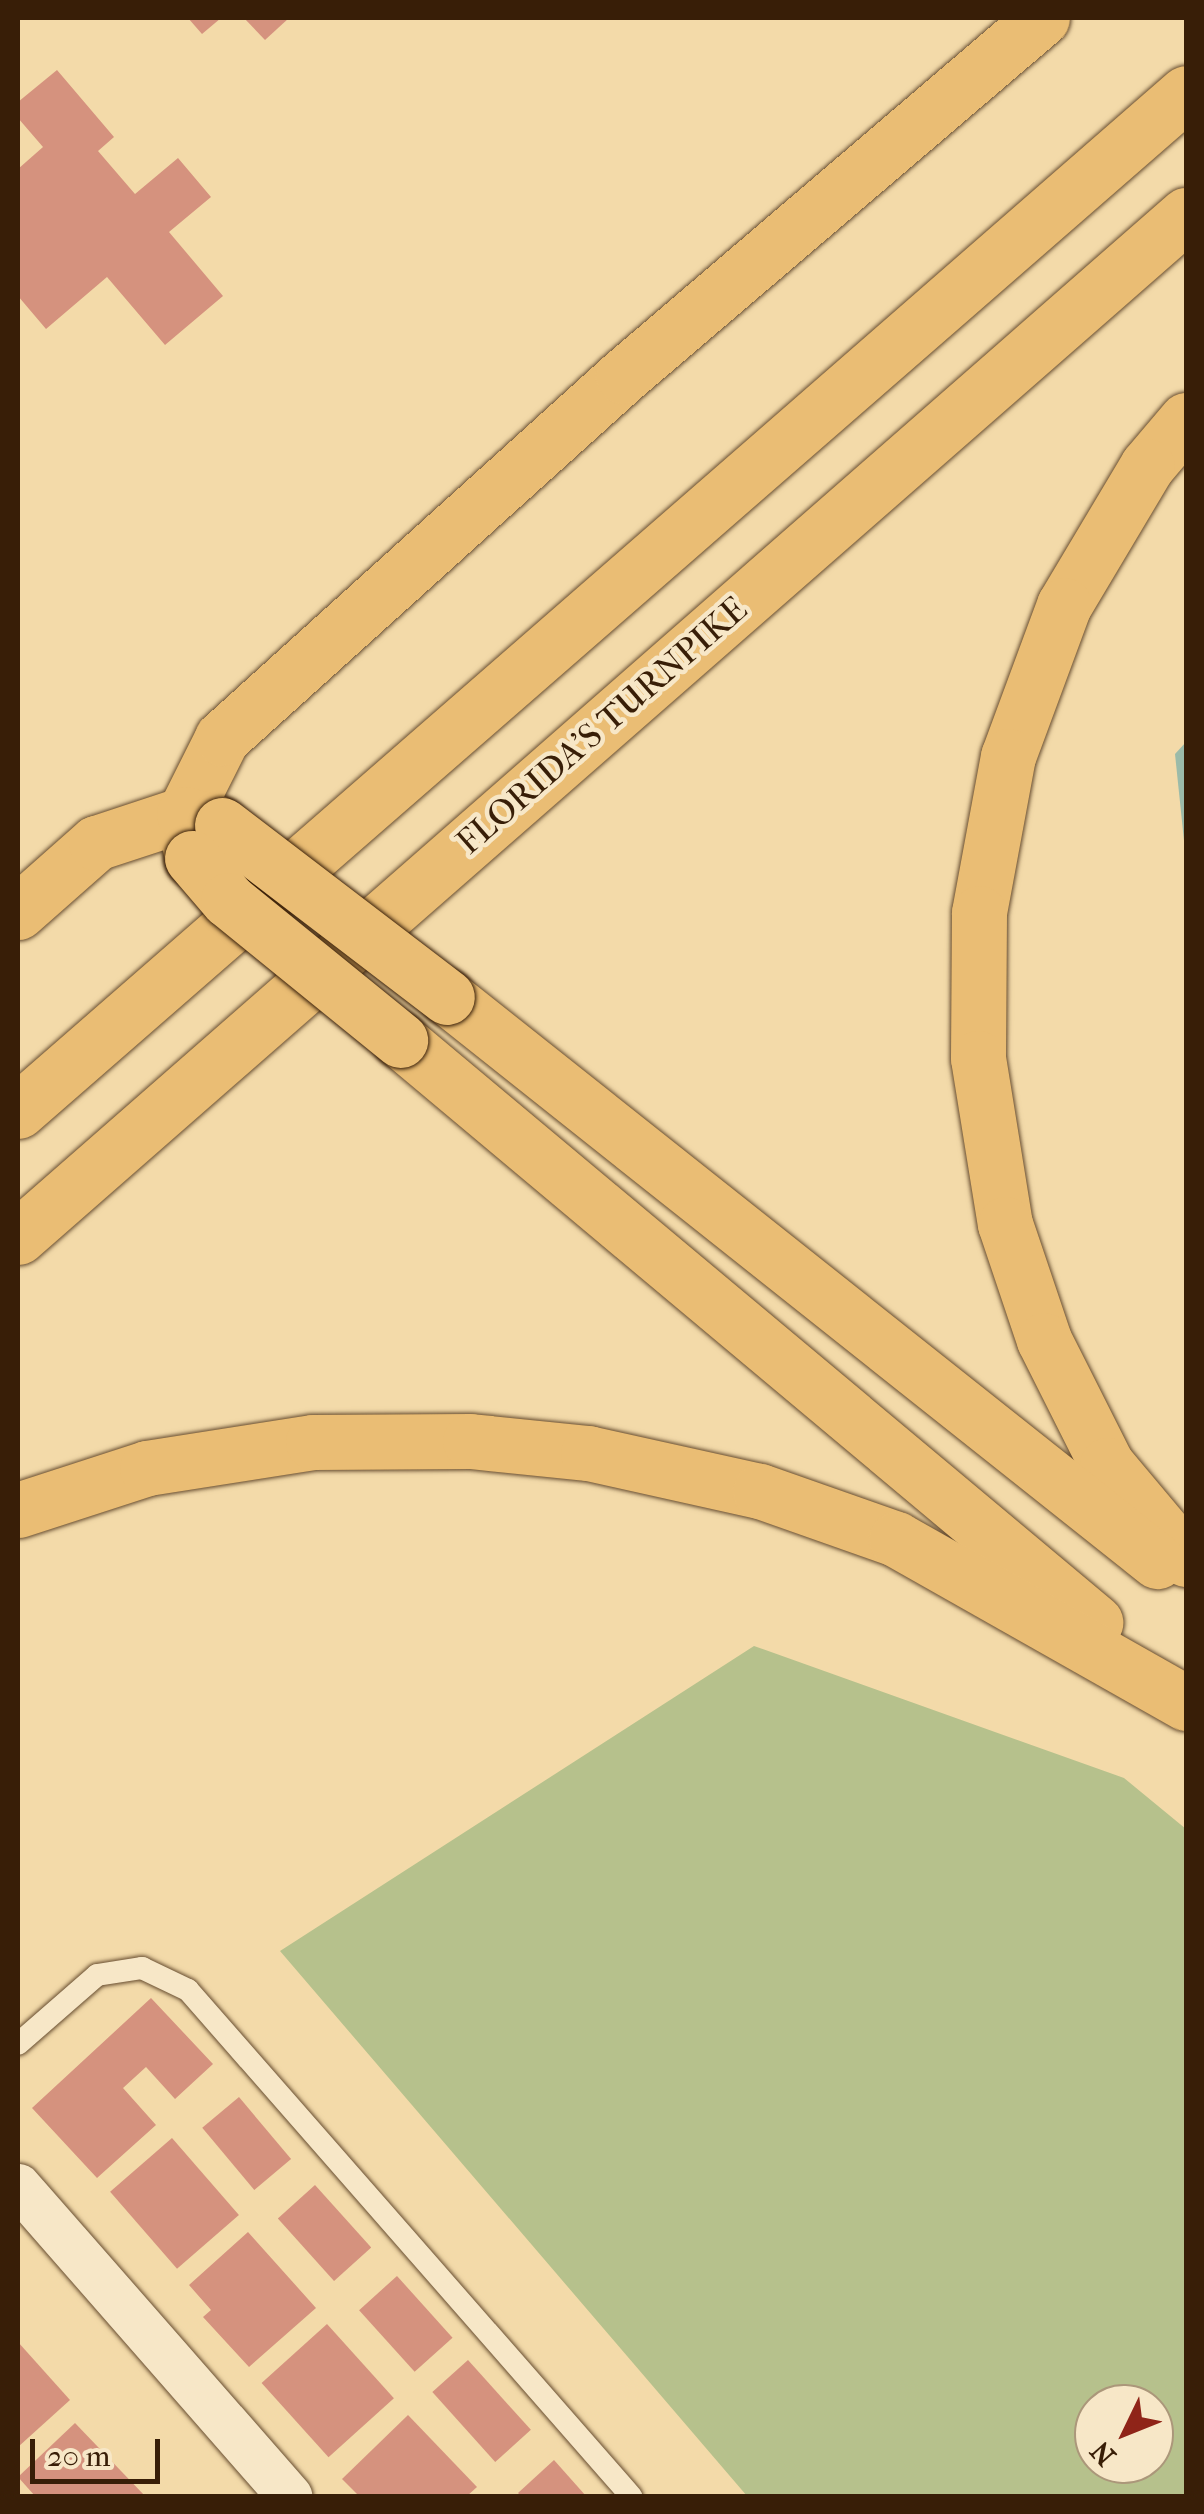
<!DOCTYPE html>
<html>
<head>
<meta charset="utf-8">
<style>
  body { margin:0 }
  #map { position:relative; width:1204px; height:2514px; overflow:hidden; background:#f3daa9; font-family:"IM FELL French Canon",serif }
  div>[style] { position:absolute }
  .green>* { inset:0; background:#b6c18c }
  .water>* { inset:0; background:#9bbba9 }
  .building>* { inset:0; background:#d5927e; transform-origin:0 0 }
  .roads { filter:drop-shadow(0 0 2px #674d30) drop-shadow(0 0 2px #674d30) }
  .service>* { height:22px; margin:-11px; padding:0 11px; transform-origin:11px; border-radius:11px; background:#f7e7c7 }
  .minor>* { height:45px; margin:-22.5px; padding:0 22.5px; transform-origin:22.5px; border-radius:22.5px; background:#f7e7c7 }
  .motorway>* { height:55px; margin:-27.5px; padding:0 27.5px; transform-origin:27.5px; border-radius:27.5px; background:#eabd74 }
  .bridges { filter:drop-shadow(0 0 2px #381e07) drop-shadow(0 0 2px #381e07) }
  .motorway-bridge>* { height:55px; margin:-27.5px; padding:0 27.5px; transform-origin:27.5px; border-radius:27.5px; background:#eabd74 }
  span { translate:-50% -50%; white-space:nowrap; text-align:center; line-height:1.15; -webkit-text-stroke:9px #f7e7c7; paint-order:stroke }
  .street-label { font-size:35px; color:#381e07 }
  .frame { position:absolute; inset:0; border:20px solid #381e07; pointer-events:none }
  .north { position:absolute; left:1074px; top:2384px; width:100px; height:100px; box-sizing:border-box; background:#f7e7c7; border:2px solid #ab977a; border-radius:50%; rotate:227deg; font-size:28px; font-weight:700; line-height:40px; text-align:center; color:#381e07 }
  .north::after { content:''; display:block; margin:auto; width:35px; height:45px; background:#8f2418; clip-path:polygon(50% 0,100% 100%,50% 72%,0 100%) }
  .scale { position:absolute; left:30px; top:2439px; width:130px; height:45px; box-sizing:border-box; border:5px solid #381e07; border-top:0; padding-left:12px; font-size:30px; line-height:35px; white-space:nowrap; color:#381e07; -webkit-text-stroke:8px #f7e7c7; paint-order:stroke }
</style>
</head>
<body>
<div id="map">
  <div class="green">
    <div style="clip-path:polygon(evenodd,754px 1646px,1124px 1778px,1186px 1829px,1186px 2496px,747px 2496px,280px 1951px,754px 1646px,1094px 2404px,1154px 2404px,1154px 2464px,1094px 2464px,1094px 2404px)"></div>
  </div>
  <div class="water">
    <div style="clip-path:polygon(1186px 742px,1186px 860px,1175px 754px)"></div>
  </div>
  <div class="building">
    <div style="clip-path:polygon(188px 18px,221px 18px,202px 34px)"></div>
    <div style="clip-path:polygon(244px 18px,289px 18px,265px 40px)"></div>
    <div style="clip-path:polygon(57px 70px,114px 137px,98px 151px,135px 194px,178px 158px,211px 197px,169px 232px,223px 296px,165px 345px,107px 277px,46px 329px,18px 296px,18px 169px,43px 147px,18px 118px,18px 102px)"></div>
    <div style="clip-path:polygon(151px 1998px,213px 2064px,175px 2099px,146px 2067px,123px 2088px,156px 2125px,97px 2178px,32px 2108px)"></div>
    <div style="left:239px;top:2097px;width:81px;height:48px;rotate:50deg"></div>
    <div style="left:172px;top:2138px;width:102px;height:82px;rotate:49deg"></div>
    <div style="left:315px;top:2185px;width:84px;height:50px;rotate:48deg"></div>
    <div style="clip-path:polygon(248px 2232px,316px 2308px,249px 2367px,203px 2317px,211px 2310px,189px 2285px)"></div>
    <div style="left:397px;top:2276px;width:83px;height:51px;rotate:48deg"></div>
    <div style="left:327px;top:2324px;width:100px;height:88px;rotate:48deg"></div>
    <div style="clip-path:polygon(18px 2342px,70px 2400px,18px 2447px)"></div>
    <div style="left:468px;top:2360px;width:94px;height:48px;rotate:48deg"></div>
    <div style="clip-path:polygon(408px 2415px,477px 2487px,467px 2496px,359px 2496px,342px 2479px)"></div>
    <div style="clip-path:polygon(75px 2423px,145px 2496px,35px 2496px,18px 2477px)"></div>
    <div style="clip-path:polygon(554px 2460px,586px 2496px,521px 2496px,518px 2493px)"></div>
  </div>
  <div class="roads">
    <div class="service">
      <div style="left:18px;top:2044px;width:105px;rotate:-41.1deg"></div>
      <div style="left:97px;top:1975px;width:46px;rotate:-8.8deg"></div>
      <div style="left:142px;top:1968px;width:51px;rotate:25.6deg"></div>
      <div style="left:188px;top:1990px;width:673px;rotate:48.8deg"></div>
    </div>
    <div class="minor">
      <div style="left:18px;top:2186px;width:412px;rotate:48.8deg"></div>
    </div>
    <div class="motorway">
      <div style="left:1186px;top:420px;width:60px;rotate:130.3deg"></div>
      <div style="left:1147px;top:466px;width:162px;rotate:120.8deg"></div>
      <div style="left:1064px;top:605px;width:161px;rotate:110.3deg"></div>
      <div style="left:1008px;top:756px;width:160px;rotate:100.5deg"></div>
      <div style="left:979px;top:913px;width:145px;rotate:90.4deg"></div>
      <div style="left:978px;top:1058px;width:168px;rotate:80.8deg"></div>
      <div style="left:1005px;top:1224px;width:122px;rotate:71.4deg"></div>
      <div style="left:1044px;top:1340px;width:140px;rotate:63.3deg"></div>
      <div style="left:1107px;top:1465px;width:123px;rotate:50deg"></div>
      <div style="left:192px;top:858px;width:45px;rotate:-100.3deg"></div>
      <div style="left:184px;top:814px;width:85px;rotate:-63.4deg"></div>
      <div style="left:222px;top:738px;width:540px;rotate:-42.07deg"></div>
      <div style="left:623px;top:376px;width:551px;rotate:-40.51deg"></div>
      <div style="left:18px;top:912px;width:104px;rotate:-41.5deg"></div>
      <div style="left:96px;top:843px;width:93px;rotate:-18.2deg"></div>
      <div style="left:184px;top:814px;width:34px;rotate:15deg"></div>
      <div style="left:447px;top:997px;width:907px;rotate:38.46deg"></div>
      <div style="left:400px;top:1040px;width:907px;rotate:39.94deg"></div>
      <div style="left:18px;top:1111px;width:1549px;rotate:-41.07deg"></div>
      <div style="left:18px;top:1237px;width:1552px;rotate:-41.19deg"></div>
      <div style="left:18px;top:1510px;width:136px;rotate:-18deg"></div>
      <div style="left:147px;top:1468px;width:168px;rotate:-8.9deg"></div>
      <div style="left:313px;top:1442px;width:157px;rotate:-0.4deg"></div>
      <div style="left:470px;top:1441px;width:119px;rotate:5.8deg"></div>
      <div style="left:588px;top:1453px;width:176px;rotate:12.5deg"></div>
      <div style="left:760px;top:1491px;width:144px;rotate:19.4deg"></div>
      <div style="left:896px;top:1539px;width:333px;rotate:29.5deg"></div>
    </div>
  </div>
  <div class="bridges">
    <div class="motorway-bridge">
      <div style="left:222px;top:825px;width:283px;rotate:37.4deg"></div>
      <div style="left:192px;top:858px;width:55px;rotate:49.4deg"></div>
      <div style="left:228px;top:900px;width:222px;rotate:39.1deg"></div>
    </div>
  </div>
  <div class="street-label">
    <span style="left:602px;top:726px;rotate:-41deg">FLORIDA'S TURNPIKE</span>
  </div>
  <div class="frame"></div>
  <div class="north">N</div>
  <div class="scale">20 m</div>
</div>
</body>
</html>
